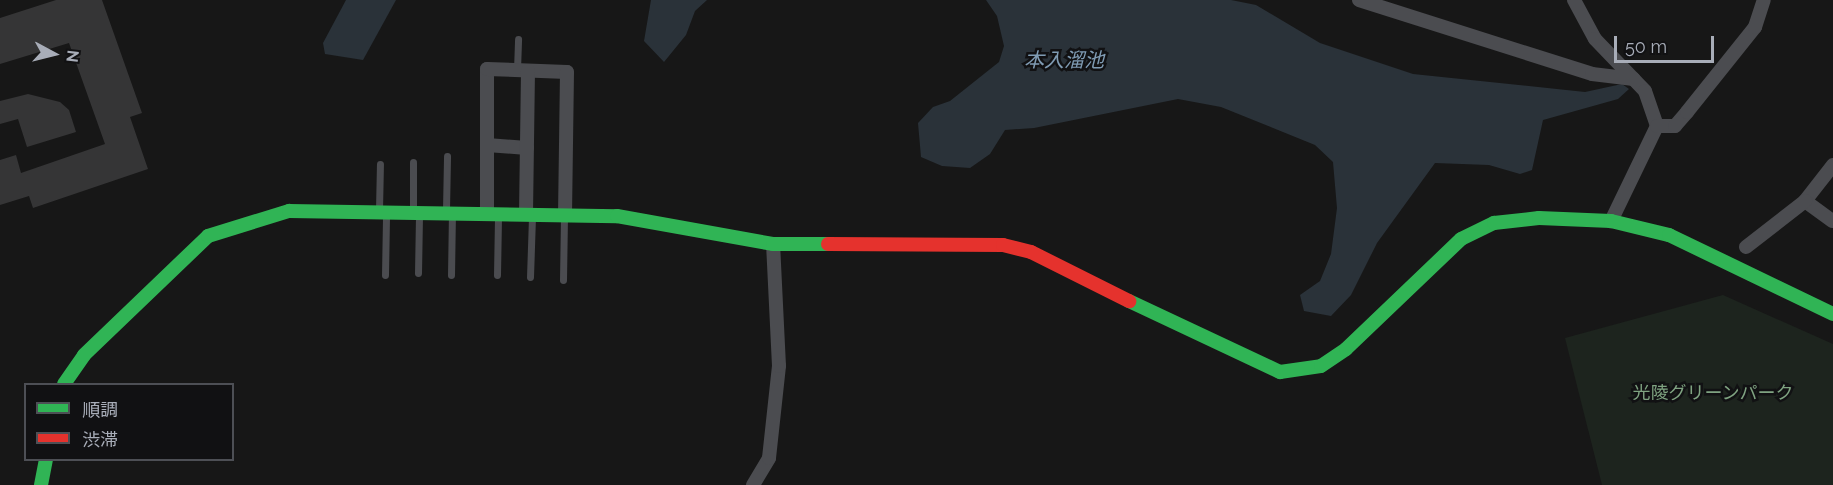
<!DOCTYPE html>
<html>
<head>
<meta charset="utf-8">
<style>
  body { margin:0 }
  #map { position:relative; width:1833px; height:485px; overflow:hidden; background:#171717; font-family:Raleway,"Noto Sans JP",sans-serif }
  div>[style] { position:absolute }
  .green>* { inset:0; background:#1d241e }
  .water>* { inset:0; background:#2a3239 }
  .building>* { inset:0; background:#353536 }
  .lane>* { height:7px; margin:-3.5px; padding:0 3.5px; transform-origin:3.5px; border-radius:3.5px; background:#4b4c50 }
  .street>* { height:14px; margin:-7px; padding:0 7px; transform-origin:7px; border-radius:7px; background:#4b4c50 }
  .fast>* { height:14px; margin:-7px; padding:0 7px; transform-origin:7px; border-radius:7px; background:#30b455 }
  .jam>* { height:14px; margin:-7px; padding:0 7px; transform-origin:7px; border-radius:7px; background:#e5322d }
  span { translate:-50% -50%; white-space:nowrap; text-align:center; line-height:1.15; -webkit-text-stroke:5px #111113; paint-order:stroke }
  .park-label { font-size:18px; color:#7fa381 }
  .water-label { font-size:20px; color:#7f9bb3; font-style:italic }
  .legend { position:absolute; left:24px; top:383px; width:210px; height:78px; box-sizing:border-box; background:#111113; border:2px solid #4d4f55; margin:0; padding:8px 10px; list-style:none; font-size:18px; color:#a8adb8 }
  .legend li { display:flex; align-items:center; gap:12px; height:30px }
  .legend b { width:30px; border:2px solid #4d4f55 }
  .north { position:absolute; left:24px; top:24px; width:60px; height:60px; -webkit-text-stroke:4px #111113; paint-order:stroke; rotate:97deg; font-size:16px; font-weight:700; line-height:24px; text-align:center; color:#a8adb8 }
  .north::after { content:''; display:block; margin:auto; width:21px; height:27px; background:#a8adb8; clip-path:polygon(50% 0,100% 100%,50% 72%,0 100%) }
  .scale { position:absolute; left:1614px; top:36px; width:100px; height:27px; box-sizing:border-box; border:3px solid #a8adb8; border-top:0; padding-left:8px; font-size:18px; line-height:21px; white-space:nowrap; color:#a8adb8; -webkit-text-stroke:4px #111113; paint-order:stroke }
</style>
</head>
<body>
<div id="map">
  <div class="green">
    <div style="clip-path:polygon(1723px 295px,1833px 344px,1833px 485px,1602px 485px,1565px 338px)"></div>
  </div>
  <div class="water">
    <div style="clip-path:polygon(346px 0,396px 0,363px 60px,325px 54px,323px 43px)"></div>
    <div style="clip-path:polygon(651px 0,707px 0,695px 11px,686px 35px,664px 62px,644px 41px)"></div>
    <div style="clip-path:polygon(986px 0,1231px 0,1256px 5px,1320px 43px,1413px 74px,1585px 92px,1622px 84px,1629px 89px,1618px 99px,1543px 120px,1532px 170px,1520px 174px,1489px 165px,1435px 163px,1377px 243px,1351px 295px,1331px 316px,1304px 311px,1300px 295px,1320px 281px,1331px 254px,1337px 208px,1333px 162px,1315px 145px,1221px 107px,1178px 99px,1034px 128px,1005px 130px,990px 154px,970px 168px,942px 166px,921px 157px,918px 123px,933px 107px,950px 101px,999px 62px,1004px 46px,997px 16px)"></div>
  </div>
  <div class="building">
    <div style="clip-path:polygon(56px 0,102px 0,142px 113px,130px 117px,148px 169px,33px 208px,29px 196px,0 205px,0 160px,16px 155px,21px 173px,105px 144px,69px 43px,0 64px,0 18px)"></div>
    <div style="clip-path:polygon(28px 94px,60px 102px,69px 110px,76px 132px,27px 147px,18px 119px,0 124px,0 101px)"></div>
  </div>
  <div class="lane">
    <div style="left:517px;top:70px;width:31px;rotate:-88deg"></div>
    <div style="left:379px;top:210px;width:46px;rotate:-88.8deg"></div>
    <div style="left:413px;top:210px;width:48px;rotate:-90deg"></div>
    <div style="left:446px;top:210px;width:54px;rotate:-88.9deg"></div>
    <div style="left:418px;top:273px;width:57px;rotate:-89deg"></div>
    <div style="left:385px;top:275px;width:60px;rotate:-89deg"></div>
    <div style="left:451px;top:275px;width:61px;rotate:-89.1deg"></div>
    <div style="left:497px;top:275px;width:58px;rotate:-89deg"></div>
    <div style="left:530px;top:277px;width:60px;rotate:-88.1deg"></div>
    <div style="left:563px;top:280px;width:64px;rotate:-89.1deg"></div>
  </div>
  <div class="street">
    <div style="left:1359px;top:0;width:244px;rotate:17.6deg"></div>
    <div style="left:1592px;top:74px;width:42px;rotate:6.8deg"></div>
    <div style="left:1574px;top:0;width:44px;rotate:61.7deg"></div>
    <div style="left:1595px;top:39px;width:72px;rotate:46.1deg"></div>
    <div style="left:1645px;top:91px;width:37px;rotate:71deg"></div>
    <div style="left:1657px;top:126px;width:106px;rotate:115.8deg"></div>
    <div style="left:1657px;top:126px;width:18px"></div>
    <div style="left:1675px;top:126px;width:18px;rotate:-49deg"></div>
    <div style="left:1687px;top:112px;width:109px;rotate:-51.3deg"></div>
    <div style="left:1755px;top:27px;width:28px;rotate:-72deg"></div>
    <div style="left:487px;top:145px;width:40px;rotate:4.3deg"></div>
    <div style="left:1833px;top:165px;width:46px;rotate:127.9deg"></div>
    <div style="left:1805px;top:201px;width:34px;rotate:36deg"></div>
    <div style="left:487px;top:213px;width:144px;rotate:-90deg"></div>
    <div style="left:487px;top:69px;width:80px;rotate:2.1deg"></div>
    <div style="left:567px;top:72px;width:142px;rotate:90.8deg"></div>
    <div style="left:526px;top:214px;width:143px;rotate:-89.2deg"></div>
    <div style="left:1746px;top:247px;width:75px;rotate:-37.9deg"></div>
    <div style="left:753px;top:485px;width:31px;rotate:-59deg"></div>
    <div style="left:769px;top:458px;width:93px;rotate:-83.8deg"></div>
    <div style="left:779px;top:366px;width:122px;rotate:-92.8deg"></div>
  </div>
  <div class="fast">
    <div style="left:1129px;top:301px;width:167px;rotate:25.2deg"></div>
    <div style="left:1280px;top:372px;width:41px;rotate:-8.3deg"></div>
    <div style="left:1321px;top:366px;width:30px;rotate:-34deg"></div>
    <div style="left:1346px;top:349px;width:159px;rotate:-43.7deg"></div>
    <div style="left:1461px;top:239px;width:37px;rotate:-26deg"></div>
    <div style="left:1494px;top:223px;width:45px;rotate:-6.3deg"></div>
    <div style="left:1539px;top:218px;width:72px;rotate:2.4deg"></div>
    <div style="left:1611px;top:221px;width:60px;rotate:13.6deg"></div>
    <div style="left:1669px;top:235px;width:182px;rotate:25.7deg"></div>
    <div style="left:64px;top:384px;width:35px;rotate:-55deg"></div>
    <div style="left:84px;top:355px;width:172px;rotate:-43.8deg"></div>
    <div style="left:208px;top:236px;width:85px;rotate:-17.2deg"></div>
    <div style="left:289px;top:211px;width:328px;rotate:0.9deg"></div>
    <div style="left:617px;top:216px;width:158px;rotate:10.2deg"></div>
    <div style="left:773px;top:244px;width:55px"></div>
    <div style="left:41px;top:485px;width:25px;rotate:-79deg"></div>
  </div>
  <div class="jam">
    <div style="left:828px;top:244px;width:175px;rotate:0.3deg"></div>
    <div style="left:1003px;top:245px;width:29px;rotate:14deg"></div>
    <div style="left:1031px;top:252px;width:110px;rotate:26.6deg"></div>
  </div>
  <div class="park-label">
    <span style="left:1713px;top:393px">光陵グリーンパーク</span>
  </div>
  <div class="water-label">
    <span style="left:1064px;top:60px">本入溜池</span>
  </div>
  <ul class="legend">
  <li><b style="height:8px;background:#30b455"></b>順調</li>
  <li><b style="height:8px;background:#e5322d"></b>渋滞</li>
  </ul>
  <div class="north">N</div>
  <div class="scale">50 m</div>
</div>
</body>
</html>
